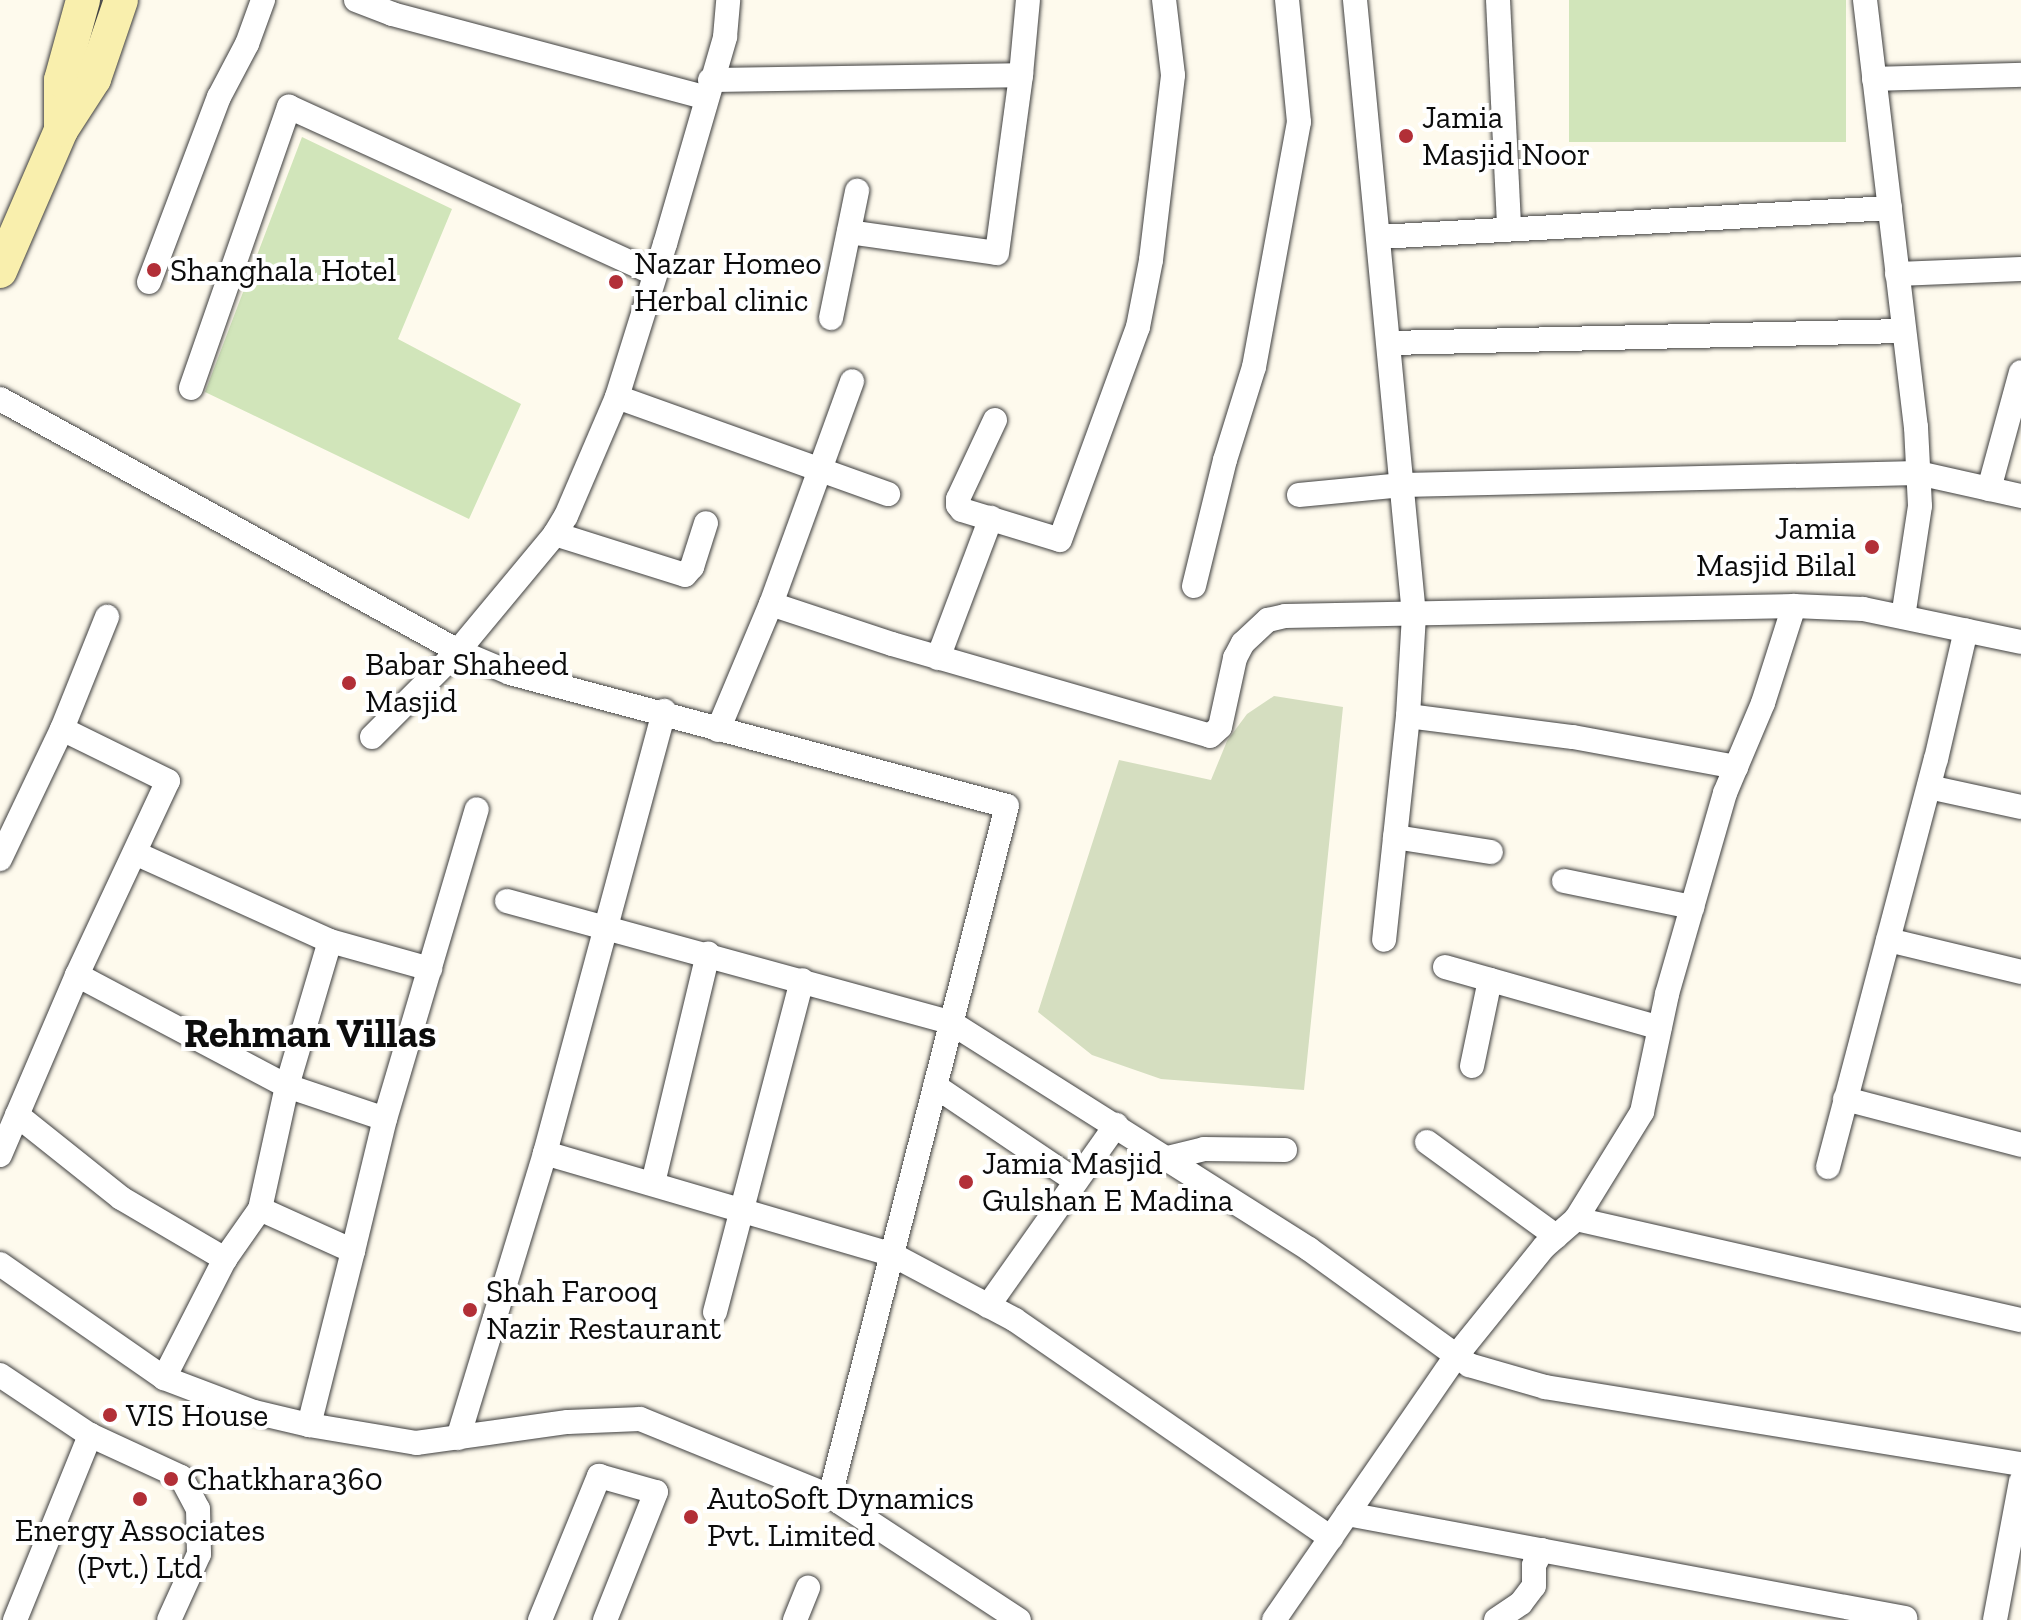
<!DOCTYPE html>
<html>
<head>
<meta charset="utf-8">
<style>
  body { margin:0 }
  #map { position:relative; width:2021px; height:1620px; overflow:hidden; background:#fefaed; font-family:"Zilla Slab",serif }
  div>[style] { position:absolute }
  .green>* { inset:0; background:#d1e5ba; transform-origin:0 0 }
  .cemetery>* { inset:0; background:#d5dec0 }
  .roads { filter:drop-shadow(0 0 2px #3f3f3f) drop-shadow(0 0 2px #3f3f3f) }
  .minor>* { height:24px; margin:-12px; padding:0 12px; transform-origin:12px; border-radius:12px; background:#fff }
  .secondary>* { height:34px; margin:-17px; padding:0 17px; transform-origin:17px; border-radius:17px; background:#f9efad }
  .dots>* { width:22px; height:22px; translate:-50% -50%; box-sizing:border-box; border:4px solid #fff; border-radius:50% }
  span { translate:-50% -50%; white-space:nowrap; text-align:center; line-height:1.15; -webkit-text-stroke:8px #fff; paint-order:stroke }
  .poi-label { font-size:32px; color:#0c0c0c }
  .left { translate:0 -50%; text-align:left }
  .right { translate:-100% -50%; text-align:right }
  .district-label { font-size:40px; color:#0c0c0c; font-weight:700 }
</style>
</head>
<body>
<div id="map">
  <div class="green">
    <div style="left:1569px;top:0;width:277px;height:142px"></div>
    <div style="clip-path:polygon(302px 137px,452px 209px,398px 339px,521px 404px,469px 519px,205px 392px)"></div>
  </div>
  <div class="cemetery">
    <div style="clip-path:polygon(1274px 696px,1343px 707px,1304px 1090px,1161px 1079px,1092px 1055px,1038px 1012px,1119px 760px,1211px 780px,1227px 741px,1247px 714px)"></div>
  </div>
  <div class="roads">
    <div class="minor">
      <div style="left:356px;top:0;width:39px;rotate:21deg"></div>
      <div style="left:392px;top:14px;width:324px;rotate:14.9deg"></div>
      <div style="left:1355px;top:0;width:618px;rotate:84.52deg"></div>
      <div style="left:1414px;top:615px;width:101px;rotate:93.4deg"></div>
      <div style="left:1408px;top:716px;width:225px;rotate:96.1deg"></div>
      <div style="left:1498px;top:0;width:228px;rotate:87.2deg"></div>
      <div style="left:1865px;top:0;width:430px;rotate:83.2deg"></div>
      <div style="left:1916px;top:427px;width:79px;rotate:87.1deg"></div>
      <div style="left:1920px;top:506px;width:112px;rotate:98.7deg"></div>
      <div style="left:1874px;top:79px;width:147px;rotate:-1.6deg"></div>
      <div style="left:710px;top:80px;width:311px;rotate:-0.9deg"></div>
      <div style="left:1021px;top:75px;width:75px;rotate:-84.7deg"></div>
      <div style="left:849px;top:232px;width:149px;rotate:8.1deg"></div>
      <div style="left:997px;top:253px;width:180px;rotate:-82.3deg"></div>
      <div style="left:1379px;top:237px;width:512px;rotate:-3.25deg"></div>
      <div style="left:1897px;top:274px;width:124px;rotate:-2.3deg"></div>
      <div style="left:149px;top:282px;width:198px;rotate:-69.3deg"></div>
      <div style="left:219px;top:97px;width:60px;rotate:-62.2deg"></div>
      <div style="left:247px;top:44px;width:47px;rotate:-70deg"></div>
      <div style="left:831px;top:318px;width:130px;rotate:-78.4deg"></div>
      <div style="left:1390px;top:343px;width:514px;rotate:-1.34deg"></div>
      <div style="left:191px;top:388px;width:298px;rotate:-70.8deg"></div>
      <div style="left:289px;top:107px;width:402px;rotate:24.5deg"></div>
      <div style="left:617px;top:397px;width:288px;rotate:19.7deg"></div>
      <div style="left:0;top:399px;width:523px;rotate:28.82deg"></div>
      <div style="left:458px;top:651px;width:56px;rotate:22.9deg"></div>
      <div style="left:510px;top:673px;width:514px;rotate:14.98deg"></div>
      <div style="left:1007px;top:806px;width:712px;rotate:104.39deg"></div>
      <div style="left:995px;top:420px;width:87px;rotate:115.1deg"></div>
      <div style="left:958px;top:499px;width:6px;rotate:90deg"></div>
      <div style="left:958px;top:505px;width:6px;rotate:51deg"></div>
      <div style="left:962px;top:510px;width:102px;rotate:17deg"></div>
      <div style="left:1060px;top:540px;width:227px;rotate:-69.9deg"></div>
      <div style="left:1138px;top:327px;width:68px;rotate:-79deg"></div>
      <div style="left:1151px;top:260px;width:186px;rotate:-83.2deg"></div>
      <div style="left:1173px;top:75px;width:76px;rotate:-96.8deg"></div>
      <div style="left:1989px;top:489px;width:121px;rotate:-74.7deg"></div>
      <div style="left:1299px;top:495px;width:104px;rotate:-5.5deg"></div>
      <div style="left:1403px;top:485px;width:515px;rotate:-1.33deg"></div>
      <div style="left:1918px;top:473px;width:106px;rotate:12.6deg"></div>
      <div style="left:555px;top:534px;width:136px;rotate:17.5deg"></div>
      <div style="left:685px;top:575px;width:11px;rotate:-49deg"></div>
      <div style="left:692px;top:567px;width:46px;rotate:-72.3deg"></div>
      <div style="left:1194px;top:586px;width:130px;rotate:-76.2deg"></div>
      <div style="left:1225px;top:460px;width:97px;rotate:-72.7deg"></div>
      <div style="left:1254px;top:367px;width:249px;rotate:-79.6deg"></div>
      <div style="left:1299px;top:122px;width:123px;rotate:-95.6deg"></div>
      <div style="left:771px;top:604px;width:127px;rotate:18.3deg"></div>
      <div style="left:892px;top:644px;width:331px;rotate:16.1deg"></div>
      <div style="left:1210px;top:736px;width:13px;rotate:-42deg"></div>
      <div style="left:1220px;top:727px;width:71px;rotate:-77.7deg"></div>
      <div style="left:1235px;top:658px;width:17px;rotate:-62deg"></div>
      <div style="left:1243px;top:643px;width:34px;rotate:-43deg"></div>
      <div style="left:1268px;top:620px;width:17px;rotate:-13deg"></div>
      <div style="left:1285px;top:616px;width:509px;rotate:-1.13deg"></div>
      <div style="left:1794px;top:606px;width:69px;rotate:2.5deg"></div>
      <div style="left:1863px;top:609px;width:161px;rotate:11.8deg"></div>
      <div style="left:938px;top:658px;width:150px;rotate:-69.3deg"></div>
      <div style="left:1408px;top:716px;width:166px;rotate:7.3deg"></div>
      <div style="left:1573px;top:737px;width:166px;rotate:10.4deg"></div>
      <div style="left:718px;top:730px;width:137px;rotate:-67.2deg"></div>
      <div style="left:771px;top:604px;width:237px;rotate:-70deg"></div>
      <div style="left:372px;top:737px;width:122px;rotate:-45deg"></div>
      <div style="left:458px;top:651px;width:152px;rotate:-50.3deg"></div>
      <div style="left:555px;top:534px;width:21px;rotate:-59deg"></div>
      <div style="left:566px;top:516px;width:129px;rotate:-66.8deg"></div>
      <div style="left:617px;top:397px;width:160px;rotate:-72.6deg"></div>
      <div style="left:665px;top:244px;width:216px;rotate:-73.8deg"></div>
      <div style="left:725px;top:37px;width:37px;rotate:-85deg"></div>
      <div style="left:1929px;top:787px;width:94px;rotate:12.3deg"></div>
      <div style="left:1395px;top:837px;width:97px;rotate:8.9deg"></div>
      <div style="left:135px;top:853px;width:214px;rotate:24.3deg"></div>
      <div style="left:330px;top:941px;width:104px;rotate:15.6deg"></div>
      <div style="left:0;top:859px;width:144px;rotate:-64.5deg"></div>
      <div style="left:62px;top:729px;width:121px;rotate:-68.1deg"></div>
      <div style="left:1564px;top:881px;width:131px;rotate:11.5deg"></div>
      <div style="left:507px;top:901px;width:459px;rotate:15.3deg"></div>
      <div style="left:950px;top:1022px;width:425px;rotate:32.3deg"></div>
      <div style="left:1309px;top:1249px;width:198px;rotate:35.9deg"></div>
      <div style="left:1469px;top:1365px;width:79px;rotate:16.1deg"></div>
      <div style="left:1545px;top:1387px;width:482px;rotate:9.2deg"></div>
      <div style="left:1888px;top:940px;width:137px;rotate:13.5deg"></div>
      <div style="left:1445px;top:967px;width:223px;rotate:15.8deg"></div>
      <div style="left:77px;top:975px;width:238px;rotate:27.9deg"></div>
      <div style="left:287px;top:1086px;width:103px;rotate:18.6deg"></div>
      <div style="left:1472px;top:1066px;width:88px;rotate:-78.2deg"></div>
      <div style="left:935px;top:1086px;width:170px;rotate:34deg"></div>
      <div style="left:1845px;top:1099px;width:182px;rotate:14.6deg"></div>
      <div style="left:17px;top:1115px;width:133px;rotate:38.6deg"></div>
      <div style="left:121px;top:1198px;width:121px;rotate:30.4deg"></div>
      <div style="left:1427px;top:1142px;width:160px;rotate:36.1deg"></div>
      <div style="left:545px;top:1153px;width:363px;rotate:16.3deg"></div>
      <div style="left:893px;top:1255px;width:138px;rotate:28deg"></div>
      <div style="left:1015px;top:1320px;width:384px;rotate:34.6deg"></div>
      <div style="left:0;top:1155px;width:196px;rotate:-66.8deg"></div>
      <div style="left:77px;top:975px;width:214px;rotate:-64.9deg"></div>
      <div style="left:168px;top:781px;width:118px;rotate:-153.9deg"></div>
      <div style="left:1168px;top:1158px;width:37px;rotate:-14deg"></div>
      <div style="left:1204px;top:1149px;width:81px;rotate:0.7deg"></div>
      <div style="left:1828px;top:1167px;width:422px;rotate:-75.2deg"></div>
      <div style="left:1936px;top:759px;width:132px;rotate:-76.9deg"></div>
      <div style="left:653px;top:1183px;width:236px;rotate:-76.5deg"></div>
      <div style="left:260px;top:1209px;width:102px;rotate:24.3deg"></div>
      <div style="left:353px;top:1251px;width:136px;rotate:-76.4deg"></div>
      <div style="left:385px;top:1119px;width:323px;rotate:-73.5deg"></div>
      <div style="left:1576px;top:1219px;width:456px;rotate:12.8deg"></div>
      <div style="left:0;top:1264px;width:200px;rotate:34.8deg"></div>
      <div style="left:164px;top:1378px;width:96px;rotate:20.7deg"></div>
      <div style="left:254px;top:1412px;width:57px;rotate:13.3deg"></div>
      <div style="left:309px;top:1425px;width:109px;rotate:9.5deg"></div>
      <div style="left:416px;top:1443px;width:153px;rotate:-7.9deg"></div>
      <div style="left:568px;top:1422px;width:72px;rotate:-2.4deg"></div>
      <div style="left:640px;top:1419px;width:205px;rotate:22.1deg"></div>
      <div style="left:830px;top:1496px;width:226px;rotate:33.3deg"></div>
      <div style="left:988px;top:1306px;width:222px;rotate:-54.7deg"></div>
      <div style="left:715px;top:1312px;width:343px;rotate:-75.3deg"></div>
      <div style="left:0;top:1375px;width:108px;rotate:33.7deg"></div>
      <div style="left:90px;top:1435px;width:100px;rotate:24.8deg"></div>
      <div style="left:181px;top:1477px;width:36px;rotate:62deg"></div>
      <div style="left:198px;top:1509px;width:45px;rotate:88.7deg"></div>
      <div style="left:199px;top:1554px;width:72px;rotate:114.4deg"></div>
      <div style="left:164px;top:1378px;width:134px;rotate:-62.9deg"></div>
      <div style="left:225px;top:1259px;width:61px;rotate:-55deg"></div>
      <div style="left:260px;top:1209px;width:126px;rotate:-77.6deg"></div>
      <div style="left:287px;top:1086px;width:151px;rotate:-73.5deg"></div>
      <div style="left:309px;top:1425px;width:179px;rotate:-75.8deg"></div>
      <div style="left:458px;top:1438px;width:298px;rotate:-73deg"></div>
      <div style="left:545px;top:1153px;width:458px;rotate:-74.9deg"></div>
      <div style="left:1347px;top:1514px;width:568px;rotate:10.56deg"></div>
      <div style="left:15px;top:1620px;width:200px;rotate:-67.9deg"></div>
      <div style="left:540px;top:1620px;width:156px;rotate:-67.7deg"></div>
      <div style="left:599px;top:1476px;width:59px;rotate:15.7deg"></div>
      <div style="left:656px;top:1492px;width:138px;rotate:111.7deg"></div>
      <div style="left:795px;top:1620px;width:35px;rotate:-68deg"></div>
      <div style="left:1274px;top:1620px;width:321px;rotate:-55.4deg"></div>
      <div style="left:1456px;top:1356px;width:140px;rotate:-51.1deg"></div>
      <div style="left:1544px;top:1247px;width:43px;rotate:-41.2deg"></div>
      <div style="left:1576px;top:1219px;width:126px;rotate:-58.3deg"></div>
      <div style="left:1642px;top:1112px;width:121px;rotate:-78deg"></div>
      <div style="left:1667px;top:994px;width:209px;rotate:-73.9deg"></div>
      <div style="left:1725px;top:793px;width:98px;rotate:-67.1deg"></div>
      <div style="left:1763px;top:703px;width:102px;rotate:-72.3deg"></div>
      <div style="left:1496px;top:1620px;width:30px;rotate:-34deg"></div>
      <div style="left:1521px;top:1603px;width:21px;rotate:-53deg"></div>
      <div style="left:1534px;top:1586px;width:21px;rotate:-90deg"></div>
      <div style="left:1534px;top:1565px;width:17px;rotate:-62deg"></div>
      <div style="left:1995px;top:1620px;width:141px;rotate:-79.4deg"></div>
    </div>
    <div class="secondary">
      <div style="left:61px;top:130px;width:50px;rotate:-90deg"></div>
      <div style="left:61px;top:80px;width:83px;rotate:-74.6deg"></div>
      <div style="left:0;top:271px;width:154px;rotate:-66.6deg"></div>
      <div style="left:61px;top:130px;width:61px;rotate:-57.1deg"></div>
      <div style="left:94px;top:79px;width:83px;rotate:-71.1deg"></div>
    </div>
  </div>
  <div class="dots">
    <div style="left:1406px;top:136px;background:#b22f37"></div>
    <div style="left:154px;top:270px;background:#b22f37"></div>
    <div style="left:616px;top:282px;background:#b22f37"></div>
    <div style="left:1872px;top:547px;background:#b22f37"></div>
    <div style="left:349px;top:683px;background:#b22f37"></div>
    <div style="left:966px;top:1182px;background:#b22f37"></div>
    <div style="left:470px;top:1310px;background:#b22f37"></div>
    <div style="left:110px;top:1415px;background:#b22f37"></div>
    <div style="left:171px;top:1479px;background:#b22f37"></div>
    <div style="left:140px;top:1499px;background:#b22f37"></div>
    <div style="left:691px;top:1517px;background:#b22f37"></div>
  </div>
  <div class="poi-label">
    <span class="left" style="left:1422px;top:136px">Jamia<br>Masjid Noor</span>
    <span class="left" style="left:634px;top:282px">Nazar Homeo<br>Herbal clinic</span>
    <span class="left" style="left:170px;top:270px">Shanghala Hotel</span>
    <span class="right" style="left:1856px;top:547px">Jamia<br>Masjid Bilal</span>
    <span class="left" style="left:365px;top:683px">Babar Shaheed<br>Masjid</span>
    <span class="left" style="left:982px;top:1182px">Jamia Masjid<br>Gulshan E Madina</span>
    <span class="left" style="left:486px;top:1310px">Shah Farooq<br>Nazir Restaurant</span>
    <span class="left" style="left:126px;top:1415px">VIS House</span>
    <span class="left" style="left:187px;top:1479px">Chatkhara360</span>
    <span class="left" style="left:707px;top:1517px">AutoSoft Dynamics<br>Pvt. Limited</span>
    <span style="left:140px;top:1549px">Energy Associates<br>(Pvt.) Ltd</span>
  </div>
  <div class="district-label">
    <span style="left:310px;top:1033px">Rehman Villas</span>
  </div>
</div>
</body>
</html>
